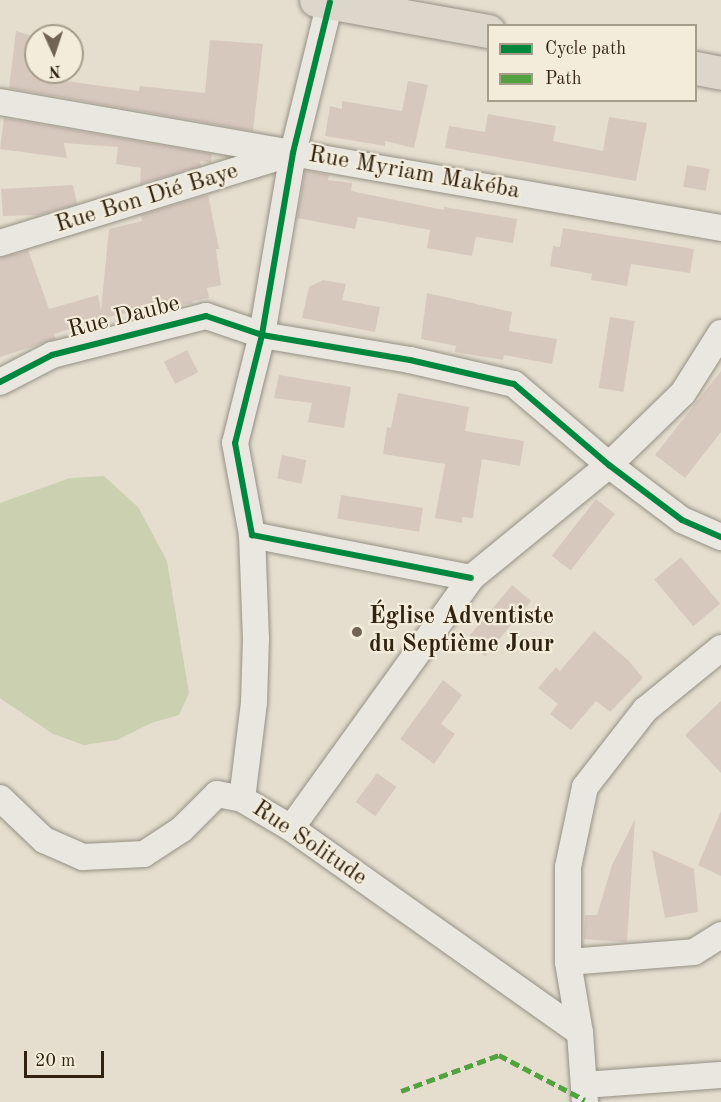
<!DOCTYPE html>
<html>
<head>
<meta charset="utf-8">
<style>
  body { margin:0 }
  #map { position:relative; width:721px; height:1102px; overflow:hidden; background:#e5decf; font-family:"Old Standard TT",serif }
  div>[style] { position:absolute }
  .green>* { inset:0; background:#cbd0b1 }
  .building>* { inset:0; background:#d7c8be; transform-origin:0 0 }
  .roads { filter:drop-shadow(0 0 2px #969085) drop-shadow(0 0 2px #969085) }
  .minor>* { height:26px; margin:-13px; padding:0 13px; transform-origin:13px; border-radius:13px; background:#eae7e0 }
  .major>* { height:33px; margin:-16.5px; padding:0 16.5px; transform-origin:16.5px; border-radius:16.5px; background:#ddd7cb }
  .quiet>* { height:4.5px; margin-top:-2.25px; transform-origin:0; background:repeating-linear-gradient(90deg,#52a23f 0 9px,transparent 0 13.5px) }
  .cycleway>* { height:6px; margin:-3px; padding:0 3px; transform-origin:3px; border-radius:3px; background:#00873e }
  .dots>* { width:16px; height:16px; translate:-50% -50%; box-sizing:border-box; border:3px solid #f3ecdb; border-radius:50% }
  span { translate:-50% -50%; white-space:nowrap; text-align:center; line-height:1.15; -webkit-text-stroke:4.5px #f3ecdb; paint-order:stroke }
  .street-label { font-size:24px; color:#322311 }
  .poi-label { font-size:24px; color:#322311; font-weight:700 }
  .left { translate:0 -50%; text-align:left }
  .legend { position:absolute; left:487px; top:24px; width:210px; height:78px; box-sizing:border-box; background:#f3ecdb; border:2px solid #a69c8a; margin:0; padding:8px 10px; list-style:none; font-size:18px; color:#322311 }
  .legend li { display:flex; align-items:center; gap:12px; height:30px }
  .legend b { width:30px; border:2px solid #a69c8a }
  .north { position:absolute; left:24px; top:24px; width:60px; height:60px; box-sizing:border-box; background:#f3ecdb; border:2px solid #a69c8a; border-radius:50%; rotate:177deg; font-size:16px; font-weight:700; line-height:24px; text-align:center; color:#322311 }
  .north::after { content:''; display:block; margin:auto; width:21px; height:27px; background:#716454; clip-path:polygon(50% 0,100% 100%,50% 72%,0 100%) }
  .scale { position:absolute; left:24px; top:1051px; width:80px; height:27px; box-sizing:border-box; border:3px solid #322311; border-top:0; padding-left:8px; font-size:18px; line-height:21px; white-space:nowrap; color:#322311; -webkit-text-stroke:4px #f3ecdb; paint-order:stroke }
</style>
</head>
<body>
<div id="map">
  <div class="green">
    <div style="clip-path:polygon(104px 476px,138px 507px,167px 561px,189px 693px,179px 715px,151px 723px,117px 740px,84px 745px,53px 734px,0 698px,0 503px,70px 478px)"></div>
  </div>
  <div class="building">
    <div style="clip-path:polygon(16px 31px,36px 37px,36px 77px,139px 91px,140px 86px,205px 93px,210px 40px,263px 44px,253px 131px,9px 88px)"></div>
    <div style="clip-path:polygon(408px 81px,428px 85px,414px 148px,385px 141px,385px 146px,325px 136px,330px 106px,342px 109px,342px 101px,402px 111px)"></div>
    <div style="clip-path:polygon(488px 114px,556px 126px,553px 141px,603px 151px,609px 117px,647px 123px,636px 181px,445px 148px,449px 126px,485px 132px)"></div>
    <div style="clip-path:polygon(4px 118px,212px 154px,211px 163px,200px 161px,201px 166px,140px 184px,141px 168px,116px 164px,118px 147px,64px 143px,67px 158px,0 149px)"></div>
    <div style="left:687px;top:165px;width:23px;height:22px;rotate:10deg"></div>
    <div style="clip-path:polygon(305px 171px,329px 175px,328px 180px,352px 183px,351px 191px,444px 210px,444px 207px,517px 219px,513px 243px,476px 237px,472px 256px,427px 248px,430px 230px,358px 217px,355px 229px,297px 218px)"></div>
    <div style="clip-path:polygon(73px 185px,77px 204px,41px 215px,3px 216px,1px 189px)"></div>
    <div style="clip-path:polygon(208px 195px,219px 249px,216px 249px,221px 285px,207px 288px,209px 298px,192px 301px,193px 303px,116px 315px,54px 334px,56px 339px,0 357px,0 258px,28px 250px,49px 309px,98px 295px,101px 310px,109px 229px,142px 221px,141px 215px)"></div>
    <div style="clip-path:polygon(563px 228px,694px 249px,690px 273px,631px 264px,627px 286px,591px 280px,592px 274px,550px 266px,553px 246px,560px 247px)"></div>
    <div style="clip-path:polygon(323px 280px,346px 284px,342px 300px,380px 307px,375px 332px,302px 318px,309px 287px)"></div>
    <div style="clip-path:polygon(427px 293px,512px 312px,509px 331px,557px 339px,552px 364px,504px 355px,503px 360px,455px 352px,456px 346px,421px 339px)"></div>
    <div style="left:610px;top:317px;width:25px;height:72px;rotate:9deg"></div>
    <div style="left:187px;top:350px;width:25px;height:26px;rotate:63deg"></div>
    <div style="clip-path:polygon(721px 371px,721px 432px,685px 478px,655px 455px)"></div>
    <div style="clip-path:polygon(279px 375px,351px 387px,344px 428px,308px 422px,312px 403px,274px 398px)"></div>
    <div style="clip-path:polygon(398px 393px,469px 407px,465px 431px,524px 441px,520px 466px,482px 459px,473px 518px,462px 517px,462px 523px,435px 518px,445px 464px,383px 454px,387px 427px,391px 428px)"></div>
    <div style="left:282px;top:455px;width:25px;height:24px;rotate:12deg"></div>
    <div style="left:341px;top:495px;width:83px;height:24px;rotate:9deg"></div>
    <div style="left:596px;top:499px;width:24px;height:72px;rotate:38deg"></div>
    <div style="left:681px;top:557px;width:61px;height:35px;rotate:50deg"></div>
    <div style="left:512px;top:585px;width:25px;height:72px;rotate:40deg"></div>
    <div style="clip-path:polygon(594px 631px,628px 660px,643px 678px,610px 712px,596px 701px,571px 730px,550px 714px,558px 704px,538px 688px,556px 667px,560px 671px)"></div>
    <div style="clip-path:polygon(443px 680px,462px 695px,441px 724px,455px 734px,434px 764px,400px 739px)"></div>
    <div style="clip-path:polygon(721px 701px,721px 773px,685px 735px)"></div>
    <div style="left:377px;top:773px;width:24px;height:36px;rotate:36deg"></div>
    <div style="clip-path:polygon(721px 811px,721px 876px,698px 865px)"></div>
    <div style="clip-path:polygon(635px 819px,627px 942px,584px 939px,585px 915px,597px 915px,612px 865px)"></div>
    <div style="clip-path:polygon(652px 850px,694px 869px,698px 912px,665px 918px)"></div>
  </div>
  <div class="roads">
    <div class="minor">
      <div style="left:330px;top:2px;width:155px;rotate:103.8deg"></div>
      <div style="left:293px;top:153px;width:185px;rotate:99.7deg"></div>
      <div style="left:262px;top:335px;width:111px;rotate:104deg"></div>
      <div style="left:235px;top:443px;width:94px;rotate:79.5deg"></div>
      <div style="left:252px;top:535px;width:223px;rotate:11.1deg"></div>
      <div style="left:0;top:102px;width:732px;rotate:9.91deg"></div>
      <div style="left:0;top:243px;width:303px;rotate:-17.1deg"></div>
      <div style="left:0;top:382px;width:59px;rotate:-27.4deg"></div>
      <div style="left:52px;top:355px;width:159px;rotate:-14.2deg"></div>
      <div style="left:206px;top:316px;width:59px;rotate:18.7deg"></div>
      <div style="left:262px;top:335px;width:150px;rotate:9.6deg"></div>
      <div style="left:410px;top:360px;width:107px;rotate:13deg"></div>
      <div style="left:514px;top:384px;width:125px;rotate:40.5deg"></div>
      <div style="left:609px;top:465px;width:91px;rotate:37deg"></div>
      <div style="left:682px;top:520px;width:43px;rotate:23.6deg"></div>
      <div style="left:0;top:798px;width:61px;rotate:43.7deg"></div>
      <div style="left:44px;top:840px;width:43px;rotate:23.6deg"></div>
      <div style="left:83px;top:857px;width:61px;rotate:-2.8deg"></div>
      <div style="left:144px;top:854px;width:45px;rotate:-33.3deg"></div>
      <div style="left:182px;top:829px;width:49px;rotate:-45deg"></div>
      <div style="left:217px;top:794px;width:25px;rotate:11deg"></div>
      <div style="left:242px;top:799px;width:57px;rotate:30.6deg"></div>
      <div style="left:291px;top:828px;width:354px;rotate:35.3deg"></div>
      <div style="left:242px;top:799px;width:98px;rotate:-82.9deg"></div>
      <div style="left:254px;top:702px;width:63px;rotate:-88.2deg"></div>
      <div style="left:256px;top:639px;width:104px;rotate:-92.2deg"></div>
      <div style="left:291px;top:828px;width:308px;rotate:-54.2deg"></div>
      <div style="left:471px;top:578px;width:178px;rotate:-39.3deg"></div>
      <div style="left:609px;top:465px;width:103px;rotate:-44.2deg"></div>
      <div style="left:683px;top:393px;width:71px;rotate:-57.7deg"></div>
      <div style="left:568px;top:962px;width:126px;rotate:-4.5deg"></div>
      <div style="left:694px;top:952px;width:32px;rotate:-32deg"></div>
      <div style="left:584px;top:1085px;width:137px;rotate:-4.2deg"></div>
      <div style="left:585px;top:1102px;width:69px;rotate:-94.1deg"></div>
      <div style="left:580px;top:1033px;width:72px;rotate:-99.6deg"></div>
      <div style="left:568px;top:962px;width:95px;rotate:-90deg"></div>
      <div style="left:568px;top:867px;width:82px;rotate:-78deg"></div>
      <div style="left:585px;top:787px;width:98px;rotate:-52.1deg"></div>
      <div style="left:645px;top:710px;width:98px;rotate:-39.2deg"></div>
    </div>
    <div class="major">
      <div style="left:316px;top:0;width:175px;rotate:10.2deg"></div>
      <div style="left:696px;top:68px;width:25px;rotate:11deg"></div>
    </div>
  </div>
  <div class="quiet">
    <div style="left:401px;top:1091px;width:104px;rotate:-20.2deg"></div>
    <div style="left:499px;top:1055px;width:97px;rotate:27.6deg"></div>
  </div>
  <div class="cycleway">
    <div style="left:330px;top:2px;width:155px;rotate:103.8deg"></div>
    <div style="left:293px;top:153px;width:185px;rotate:99.7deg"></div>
    <div style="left:262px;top:335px;width:111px;rotate:104deg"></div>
    <div style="left:235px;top:443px;width:94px;rotate:79.5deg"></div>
    <div style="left:252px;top:535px;width:223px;rotate:11.1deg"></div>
    <div style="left:0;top:382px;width:59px;rotate:-27.4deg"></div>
    <div style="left:52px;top:355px;width:159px;rotate:-14.2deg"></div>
    <div style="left:206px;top:316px;width:59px;rotate:18.7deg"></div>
    <div style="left:262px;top:335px;width:150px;rotate:9.6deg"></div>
    <div style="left:410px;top:360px;width:107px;rotate:13deg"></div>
    <div style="left:514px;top:384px;width:125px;rotate:40.5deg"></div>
    <div style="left:609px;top:465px;width:91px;rotate:37deg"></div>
    <div style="left:682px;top:520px;width:43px;rotate:23.6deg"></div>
  </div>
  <div class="dots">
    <div style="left:357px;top:632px;background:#716454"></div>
  </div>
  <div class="street-label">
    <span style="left:414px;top:174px;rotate:10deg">Rue Myriam Makéba</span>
    <span style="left:147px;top:199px;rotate:-17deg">Rue Bon Dié Baye</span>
    <span style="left:124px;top:318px;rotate:-14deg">Rue Daube</span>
    <span style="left:309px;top:844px;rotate:34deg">Rue Solitude</span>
  </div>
  <div class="poi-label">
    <span class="left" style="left:369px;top:632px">Église Adventiste<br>du Septième Jour</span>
  </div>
  <ul class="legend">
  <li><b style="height:8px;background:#00873e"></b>Cycle path</li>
  <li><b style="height:8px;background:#52a23f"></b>Path</li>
  </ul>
  <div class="north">N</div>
  <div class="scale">20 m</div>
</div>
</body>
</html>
